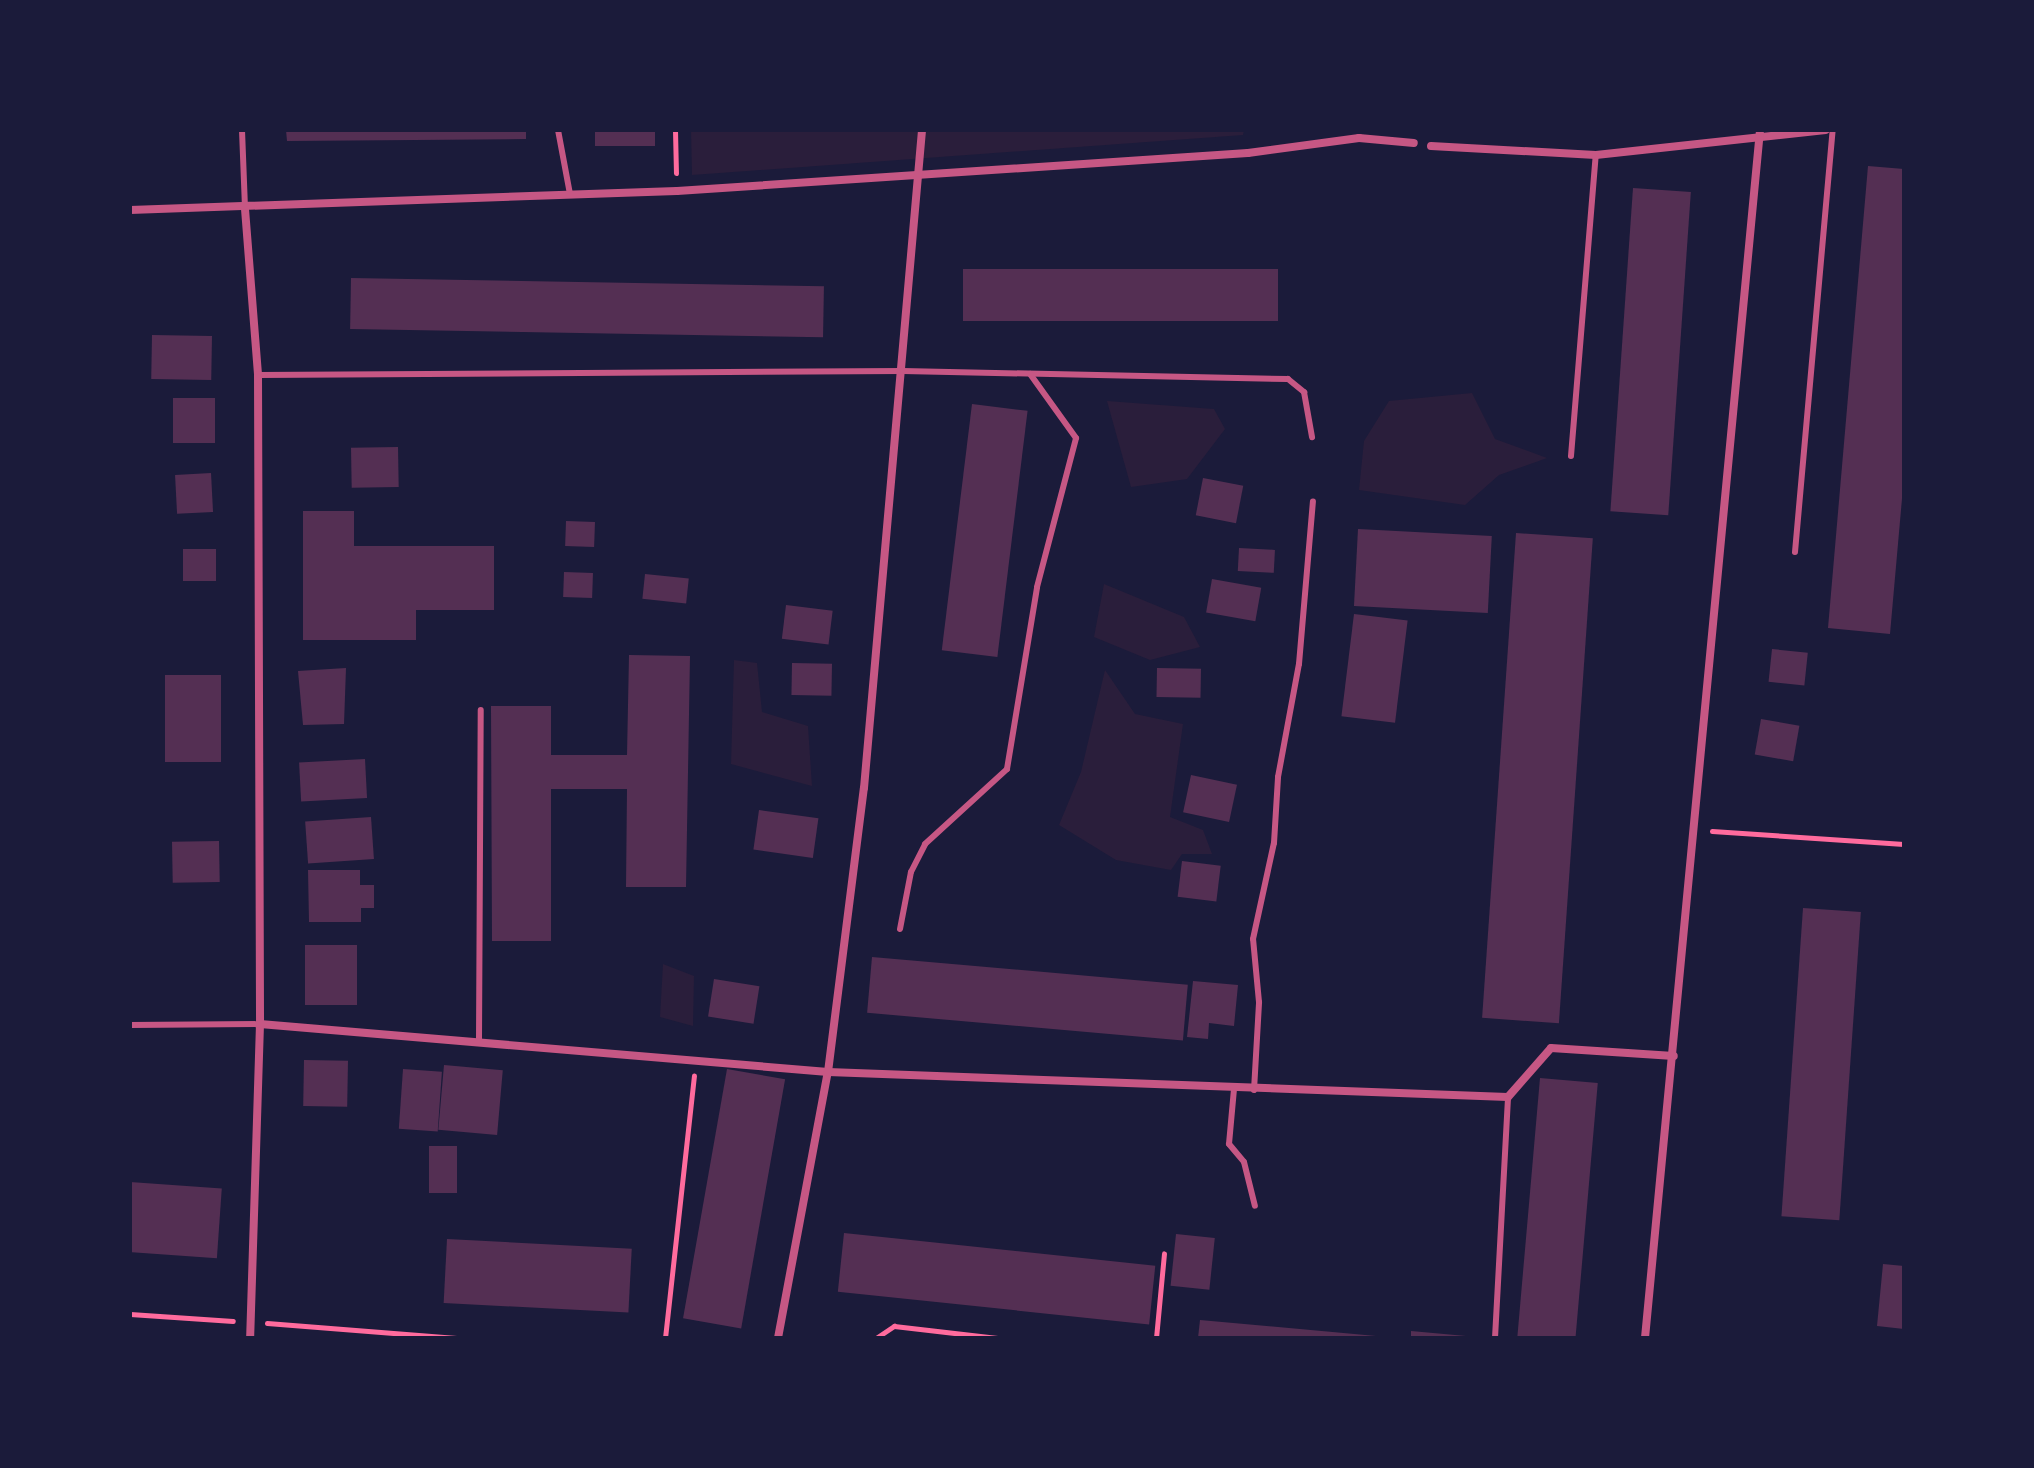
<!DOCTYPE html>
<html>
<head>
<meta charset="utf-8">
<style>
  body { margin:0 }
  #map { position:relative; width:2034px; height:1468px; overflow:hidden; background:#1b1b3a; font-family:"Fira Sans Condensed",sans-serif }
  div>[style] { position:absolute }
  .green>* { inset:0; background:#2a1e3b }
  .building>* { inset:0; background:#542f53; transform-origin:0 0 }
  .path>* { height:5px; margin:-2.5px; padding:0 2.5px; transform-origin:2.5px; border-radius:2.5px; background:#ff6b9d }
  .service>* { height:6px; margin:-3px; padding:0 3px; transform-origin:3px; border-radius:3px; background:#c65784 }
  .minor>* { height:8px; margin:-4px; padding:0 4px; transform-origin:4px; border-radius:4px; background:#c65784 }
  span { translate:-50% -50%; white-space:nowrap; text-align:center; line-height:1.15; -webkit-text-stroke:6px #1b1b3a; paint-order:stroke }
  .frame { position:absolute; inset:0; border:132px solid #1b1b3a; pointer-events:none }
</style>
</head>
<body>
<div id="map">
  <div class="green">
    <div style="clip-path:polygon(691px 130px,1244px 130px,1243px 135px,692px 175px)"></div>
    <div style="clip-path:polygon(1472px 393px,1495px 439px,1547px 458px,1499px 475px,1465px 505px,1359px 490px,1364px 441px,1389px 401px)"></div>
    <div style="clip-path:polygon(1107px 401px,1214px 409px,1225px 429px,1187px 479px,1131px 487px)"></div>
    <div style="clip-path:polygon(1104px 584px,1184px 617px,1200px 647px,1150px 660px,1094px 637px)"></div>
    <div style="clip-path:polygon(734px 660px,757px 663px,762px 712px,808px 726px,812px 786px,731px 764px)"></div>
    <div style="clip-path:polygon(1105px 670px,1135px 714px,1183px 724px,1170px 817px,1203px 830px,1212px 854px,1182px 854px,1171px 870px,1116px 860px,1059px 825px,1081px 772px)"></div>
    <div style="clip-path:polygon(663px 964px,694px 976px,693px 1026px,660px 1017px)"></div>
  </div>
  <div class="building">
    <div style="clip-path:polygon(286px 130px,526px 130px,526px 139px,287px 141px)"></div>
    <div style="left:595px;top:130px;width:60px;height:16px"></div>
    <div style="clip-path:polygon(1868px 166px,1904px 169px,1904px 476px,1890px 634px,1828px 628px)"></div>
    <div style="left:1633px;top:188px;width:58px;height:324px;rotate:4deg"></div>
    <div style="left:1278px;top:269px;width:52px;height:315px;rotate:90deg"></div>
    <div style="left:351px;top:278px;width:473px;height:51px;rotate:1deg"></div>
    <div style="left:152px;top:335px;width:60px;height:44px;rotate:1deg"></div>
    <div style="left:173px;top:398px;width:42px;height:45px"></div>
    <div style="left:972px;top:404px;width:56px;height:248px;rotate:7deg"></div>
    <div style="left:398px;top:447px;width:40px;height:47px;rotate:89deg"></div>
    <div style="left:211px;top:473px;width:39px;height:36px;rotate:87deg"></div>
    <div style="left:1203px;top:478px;width:41px;height:38px;rotate:11deg"></div>
    <div style="clip-path:polygon(303px 511px,354px 511px,354px 546px,494px 546px,494px 610px,416px 610px,416px 640px,303px 640px)"></div>
    <div style="left:566px;top:521px;width:29px;height:25px;rotate:2deg"></div>
    <div style="left:1358px;top:529px;width:134px;height:77px;rotate:3deg"></div>
    <div style="left:1516px;top:533px;width:77px;height:486px;rotate:4deg"></div>
    <div style="left:1239px;top:548px;width:36px;height:23px;rotate:3deg"></div>
    <div style="left:216px;top:549px;width:32px;height:33px;rotate:90deg"></div>
    <div style="left:564px;top:572px;width:29px;height:25px;rotate:2deg"></div>
    <div style="left:645px;top:574px;width:44px;height:25px;rotate:6deg"></div>
    <div style="left:1212px;top:579px;width:50px;height:34px;rotate:10deg"></div>
    <div style="left:786px;top:605px;width:47px;height:34px;rotate:7deg"></div>
    <div style="left:1354px;top:614px;width:54px;height:103px;rotate:7deg"></div>
    <div style="left:1772px;top:649px;width:36px;height:33px;rotate:6deg"></div>
    <div style="clip-path:polygon(629px 655px,690px 656px,686px 887px,626px 887px,627px 789px,551px 789px,551px 941px,492px 941px,491px 706px,551px 706px,551px 755px,627px 755px)"></div>
    <div style="left:792px;top:663px;width:40px;height:32px;rotate:1deg"></div>
    <div style="clip-path:polygon(346px 668px,344px 724px,303px 725px,298px 671px)"></div>
    <div style="left:1157px;top:668px;width:44px;height:29px;rotate:1deg"></div>
    <div style="left:165px;top:675px;width:56px;height:87px"></div>
    <div style="left:1761px;top:719px;width:39px;height:36px;rotate:10deg"></div>
    <div style="left:365px;top:759px;width:39px;height:66px;rotate:87deg"></div>
    <div style="left:1191px;top:775px;width:47px;height:38px;rotate:12deg"></div>
    <div style="left:759px;top:810px;width:60px;height:40px;rotate:8deg"></div>
    <div style="left:371px;top:817px;width:42px;height:66px;rotate:86deg"></div>
    <div style="left:219px;top:841px;width:41px;height:47px;rotate:89deg"></div>
    <div style="left:1182px;top:861px;width:39px;height:36px;rotate:7deg"></div>
    <div style="clip-path:polygon(308px 870px,360px 870px,360px 885px,374px 885px,374px 908px,361px 908px,361px 922px,309px 922px)"></div>
    <div style="left:1803px;top:908px;width:58px;height:309px;rotate:4deg"></div>
    <div style="left:305px;top:945px;width:52px;height:60px"></div>
    <div style="left:872px;top:957px;width:317px;height:56px;rotate:5deg"></div>
    <div style="left:714px;top:979px;width:46px;height:38px;rotate:9deg"></div>
    <div style="clip-path:polygon(1193px 981px,1238px 985px,1234px 1026px,1209px 1023px,1208px 1039px,1187px 1037px)"></div>
    <div style="left:304px;top:1060px;width:44px;height:46px;rotate:1deg"></div>
    <div style="left:444px;top:1065px;width:59px;height:65px;rotate:5deg"></div>
    <div style="left:403px;top:1069px;width:39px;height:60px;rotate:4deg"></div>
    <div style="left:727px;top:1069px;width:59px;height:253px;rotate:10deg"></div>
    <div style="left:1540px;top:1078px;width:58px;height:261px;rotate:5deg"></div>
    <div style="left:429px;top:1146px;width:28px;height:47px"></div>
    <div style="left:130px;top:1182px;width:92px;height:70px;rotate:4deg"></div>
    <div style="left:844px;top:1233px;width:313px;height:59px;rotate:6deg"></div>
    <div style="left:1176px;top:1234px;width:39px;height:52px;rotate:6deg"></div>
    <div style="left:447px;top:1239px;width:185px;height:64px;rotate:3deg"></div>
    <div style="clip-path:polygon(1883px 1264px,1904px 1266px,1904px 1329px,1877px 1326px)"></div>
    <div style="clip-path:polygon(1200px 1320px,1376px 1336px,1376px 1338px,1198px 1338px)"></div>
    <div style="clip-path:polygon(1411px 1331px,1466px 1336px,1466px 1338px,1411px 1338px)"></div>
  </div>
  <div class="path">
    <div style="left:675px;top:130px;width:43px;rotate:88.7deg"></div>
    <div style="left:1712px;top:831px;width:192px;rotate:3.9deg"></div>
    <div style="left:130px;top:1314px;width:103px;rotate:3.9deg"></div>
    <div style="left:267px;top:1323px;width:190px;rotate:4.5deg"></div>
    <div style="left:665px;top:1338px;width:264px;rotate:-83.7deg"></div>
    <div style="left:876px;top:1338px;width:22px;rotate:-34deg"></div>
    <div style="left:894px;top:1326px;width:104px;rotate:6.6deg"></div>
    <div style="left:1156px;top:1338px;width:85px;rotate:-84.6deg"></div>
  </div>
  <div class="service">
    <div style="left:242px;top:130px;width:79px;rotate:87.8deg"></div>
    <div style="left:558px;top:130px;width:65px;rotate:79.4deg"></div>
    <div style="left:258px;top:375px;width:645px;rotate:-0.36deg"></div>
    <div style="left:903px;top:371px;width:385px;rotate:1.2deg"></div>
    <div style="left:1288px;top:379px;width:21px;rotate:39deg"></div>
    <div style="left:1304px;top:392px;width:46px;rotate:79.9deg"></div>
    <div style="left:1571px;top:456px;width:302px;rotate:-85.3deg"></div>
    <div style="left:1795px;top:552px;width:424px;rotate:-84.9deg"></div>
    <div style="left:900px;top:929px;width:58px;rotate:-79.1deg"></div>
    <div style="left:911px;top:872px;width:31px;rotate:-63deg"></div>
    <div style="left:925px;top:844px;width:111px;rotate:-42.4deg"></div>
    <div style="left:1007px;top:769px;width:184px;rotate:-80.6deg"></div>
    <div style="left:1037px;top:587px;width:154px;rotate:-75.3deg"></div>
    <div style="left:1076px;top:438px;width:79px;rotate:-125.7deg"></div>
    <div style="left:130px;top:1025px;width:130px;rotate:-0.4deg"></div>
    <div style="left:479px;top:1039px;width:329px;rotate:-89.7deg"></div>
    <div style="left:1234px;top:1089px;width:55px;rotate:95.2deg"></div>
    <div style="left:1229px;top:1144px;width:23px;rotate:50deg"></div>
    <div style="left:1244px;top:1162px;width:45px;rotate:76deg"></div>
    <div style="left:1254px;top:1090px;width:88px;rotate:-86.7deg"></div>
    <div style="left:1259px;top:1002px;width:63px;rotate:-95.4deg"></div>
    <div style="left:1253px;top:939px;width:98px;rotate:-77.7deg"></div>
    <div style="left:1274px;top:843px;width:66px;rotate:-86.5deg"></div>
    <div style="left:1278px;top:777px;width:115px;rotate:-79.5deg"></div>
    <div style="left:1299px;top:664px;width:163px;rotate:-85.1deg"></div>
    <div style="left:1495px;top:1338px;width:241px;rotate:-86.9deg"></div>
  </div>
  <div class="minor">
    <div style="left:1431px;top:146px;width:165px;rotate:3.1deg"></div>
    <div style="left:1596px;top:155px;width:231px;rotate:-6.2deg"></div>
    <div style="left:245px;top:209px;width:167px;rotate:85.5deg"></div>
    <div style="left:258px;top:375px;width:649px;rotate:89.82deg"></div>
    <div style="left:260px;top:1024px;width:314px;rotate:91.8deg"></div>
    <div style="left:130px;top:210px;width:547px;rotate:-1.99deg"></div>
    <div style="left:677px;top:191px;width:572px;rotate:-3.81deg"></div>
    <div style="left:1248px;top:153px;width:112px;rotate:-7.7deg"></div>
    <div style="left:1359px;top:138px;width:55px;rotate:5.2deg"></div>
    <div style="left:260px;top:1024px;width:570px;rotate:4.83deg"></div>
    <div style="left:828px;top:1072px;width:680px;rotate:2.11deg"></div>
    <div style="left:1508px;top:1097px;width:65px;rotate:-48.7deg"></div>
    <div style="left:1551px;top:1048px;width:123px;rotate:3.7deg"></div>
    <div style="left:778px;top:1338px;width:271px;rotate:-79.4deg"></div>
    <div style="left:828px;top:1072px;width:286px;rotate:-82.8deg"></div>
    <div style="left:864px;top:788px;width:661px;rotate:-84.96deg"></div>
    <div style="left:1645px;top:1338px;width:1213px;rotate:-84.56deg"></div>
  </div>
  <div class="frame"></div>
</div>
</body>
</html>
